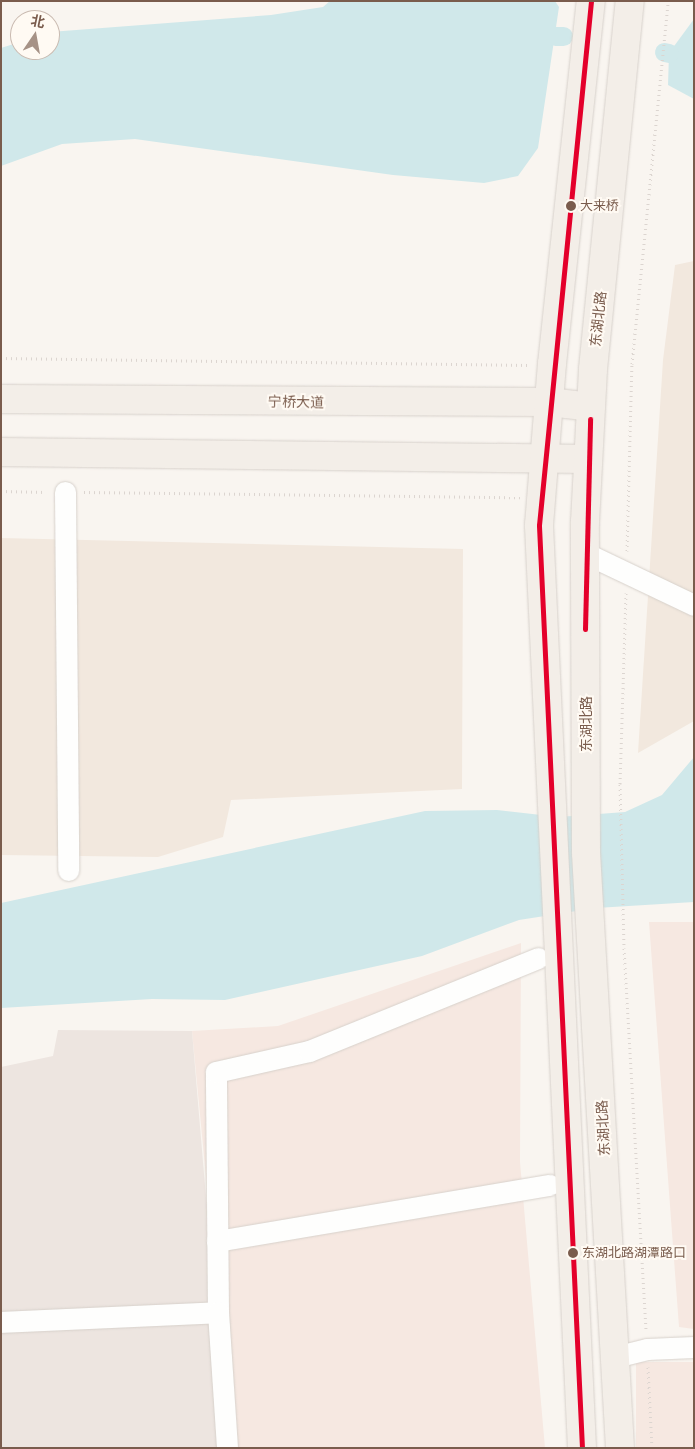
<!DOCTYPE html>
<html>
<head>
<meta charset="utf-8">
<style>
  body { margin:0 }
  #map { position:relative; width:695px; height:1449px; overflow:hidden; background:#f9f5f0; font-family:"Public Sans","Noto Sans SC",sans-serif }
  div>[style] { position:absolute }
  .residential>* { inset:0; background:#f2e8de }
  .commercial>* { inset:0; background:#f6e8e1; transform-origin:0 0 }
  .industrial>* { inset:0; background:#ede5e0 }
  .water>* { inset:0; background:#d0e8ea }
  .canal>* { height:19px; margin:-9.5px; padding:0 9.5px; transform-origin:9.5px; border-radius:9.5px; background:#d0e8ea }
  .path>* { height:3px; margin-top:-1.5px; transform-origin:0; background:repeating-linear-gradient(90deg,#dcd5d0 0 1px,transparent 0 5px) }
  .roads { filter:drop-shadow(0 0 1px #d7d1cb) drop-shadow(0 0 1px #d7d1cb) }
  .minor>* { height:21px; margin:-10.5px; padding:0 10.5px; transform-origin:10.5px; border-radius:10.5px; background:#fefefd }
  .primary>* { height:28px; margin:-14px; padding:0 14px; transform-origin:14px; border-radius:14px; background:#f3eee8 }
  .bus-1>* { height:5px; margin:-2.5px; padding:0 2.5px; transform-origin:2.5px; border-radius:2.5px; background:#e4002b }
  .dots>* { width:14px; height:14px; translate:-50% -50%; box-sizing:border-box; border:2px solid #fffaf3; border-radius:50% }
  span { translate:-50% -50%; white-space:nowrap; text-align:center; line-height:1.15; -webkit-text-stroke:4px #fffaf3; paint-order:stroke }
  .bus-label { font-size:13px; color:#7a5c4d }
  .left { translate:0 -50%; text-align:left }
  .street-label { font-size:14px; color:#7a5c4d }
  .frame { position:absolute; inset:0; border:2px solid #7a5c4d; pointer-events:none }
  .north { position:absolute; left:10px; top:10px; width:50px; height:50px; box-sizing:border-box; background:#fffaf3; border:1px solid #cabbb1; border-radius:50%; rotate:12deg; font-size:14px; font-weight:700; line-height:20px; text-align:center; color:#7a5c4d }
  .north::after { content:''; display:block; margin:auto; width:18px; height:22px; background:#a69286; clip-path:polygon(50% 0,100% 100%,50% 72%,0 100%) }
</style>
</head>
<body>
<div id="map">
  <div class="residential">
    <div style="clip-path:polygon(694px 261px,694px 721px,638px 753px,663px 360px,675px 265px)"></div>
    <div style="clip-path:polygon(1px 538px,463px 549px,462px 789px,231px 800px,223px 837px,158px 857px,1px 855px)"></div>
  </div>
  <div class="commercial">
    <div style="clip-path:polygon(649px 922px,694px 922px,694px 1329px,679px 1327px)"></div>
    <div style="clip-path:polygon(521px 943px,520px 1162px,545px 1448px,232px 1448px,192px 1031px,278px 1026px)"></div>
    <div style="left:694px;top:1362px;width:86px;height:58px;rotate:90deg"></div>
  </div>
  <div class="industrial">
    <div style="clip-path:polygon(58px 1030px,192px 1031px,227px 1448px,1px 1448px,1px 1067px,53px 1056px)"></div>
  </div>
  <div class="water">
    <div style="clip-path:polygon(330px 1px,555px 1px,559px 7px,538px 148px,518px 176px,484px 183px,393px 175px,135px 139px,62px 144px,1px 166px,1px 48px,20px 42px,20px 50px,50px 50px,50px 32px,271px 15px,323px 7px)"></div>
    <div style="clip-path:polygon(694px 19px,694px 99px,668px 85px,669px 53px)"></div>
    <div style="clip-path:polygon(694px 757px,694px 902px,596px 908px,519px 920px,422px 956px,225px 1000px,152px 999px,1px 1008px,1px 903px,425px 811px,497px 810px,559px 817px,625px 812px,662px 795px)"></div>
  </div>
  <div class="canal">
    <div style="left:555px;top:36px;width:8px"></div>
    <div style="left:664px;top:52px;width:5px;rotate:11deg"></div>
  </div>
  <div class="path">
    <div style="left:1px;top:358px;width:529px;rotate:0.76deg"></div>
    <div style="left:1px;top:491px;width:45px;rotate:1.3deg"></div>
    <div style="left:84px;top:492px;width:437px;rotate:0.7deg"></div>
    <div style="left:627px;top:551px;width:187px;rotate:-88.5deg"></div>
    <div style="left:632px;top:364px;width:365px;rotate:-84.3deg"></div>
    <div style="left:626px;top:593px;width:191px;rotate:91.8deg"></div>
    <div style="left:620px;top:784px;width:164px;rotate:88.6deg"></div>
    <div style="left:624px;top:948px;width:384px;rotate:86.7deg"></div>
    <div style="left:648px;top:1367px;width:81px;rotate:87.2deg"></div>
  </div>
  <div class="roads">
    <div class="minor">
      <div style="left:65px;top:492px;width:378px;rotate:89.5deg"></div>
      <div style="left:585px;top:553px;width:121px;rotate:25.5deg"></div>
      <div style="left:217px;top:1241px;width:337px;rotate:-9.6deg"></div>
      <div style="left:218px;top:1312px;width:240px;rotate:-90.5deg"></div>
      <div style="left:216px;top:1072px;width:95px;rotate:-12.7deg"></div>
      <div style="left:309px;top:1051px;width:247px;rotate:-22.1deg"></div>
      <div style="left:1px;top:1322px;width:217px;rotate:-2.6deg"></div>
      <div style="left:218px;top:1312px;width:136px;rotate:86.2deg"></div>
      <div style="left:615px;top:1357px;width:33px;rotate:-14deg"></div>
      <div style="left:647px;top:1349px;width:47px;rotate:-2.4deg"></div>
    </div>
    <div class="primary">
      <div style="left:1px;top:399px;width:548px;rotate:0.31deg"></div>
      <div style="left:549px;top:402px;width:42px;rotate:6.8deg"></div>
      <div style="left:1px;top:452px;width:587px;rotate:0.68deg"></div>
      <div style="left:582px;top:1448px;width:924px;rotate:-92.67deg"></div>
      <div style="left:539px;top:525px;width:162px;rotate:-85.4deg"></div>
      <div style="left:552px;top:364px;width:365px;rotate:-83.9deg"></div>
      <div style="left:620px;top:1448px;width:597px;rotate:-93.27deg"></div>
      <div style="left:586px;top:852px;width:330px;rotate:-90.2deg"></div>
      <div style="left:585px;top:522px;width:153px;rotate:-87deg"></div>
      <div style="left:593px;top:369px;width:370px;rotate:-84.3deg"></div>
    </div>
  </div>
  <div class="bus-1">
    <div style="left:585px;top:629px;width:210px;rotate:-88.6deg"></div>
    <div style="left:582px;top:1448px;width:924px;rotate:-92.67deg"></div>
    <div style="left:539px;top:525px;width:527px;rotate:-84.33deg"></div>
  </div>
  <div class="dots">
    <div style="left:571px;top:206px;background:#7a5c4d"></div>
    <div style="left:573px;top:1253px;background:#7a5c4d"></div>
  </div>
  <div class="bus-label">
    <span class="left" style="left:580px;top:206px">大来桥</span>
    <span class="left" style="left:582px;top:1253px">东湖北路湖潭路口</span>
  </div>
  <div class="street-label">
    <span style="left:598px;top:319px;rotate:-84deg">东湖北路</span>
    <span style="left:296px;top:402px;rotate:1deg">宁桥大道</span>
    <span style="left:586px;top:724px;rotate:-90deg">东湖北路</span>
    <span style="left:603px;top:1128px;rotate:-93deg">东湖北路</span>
  </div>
  <div class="frame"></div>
  <div class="north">北</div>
</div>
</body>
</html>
